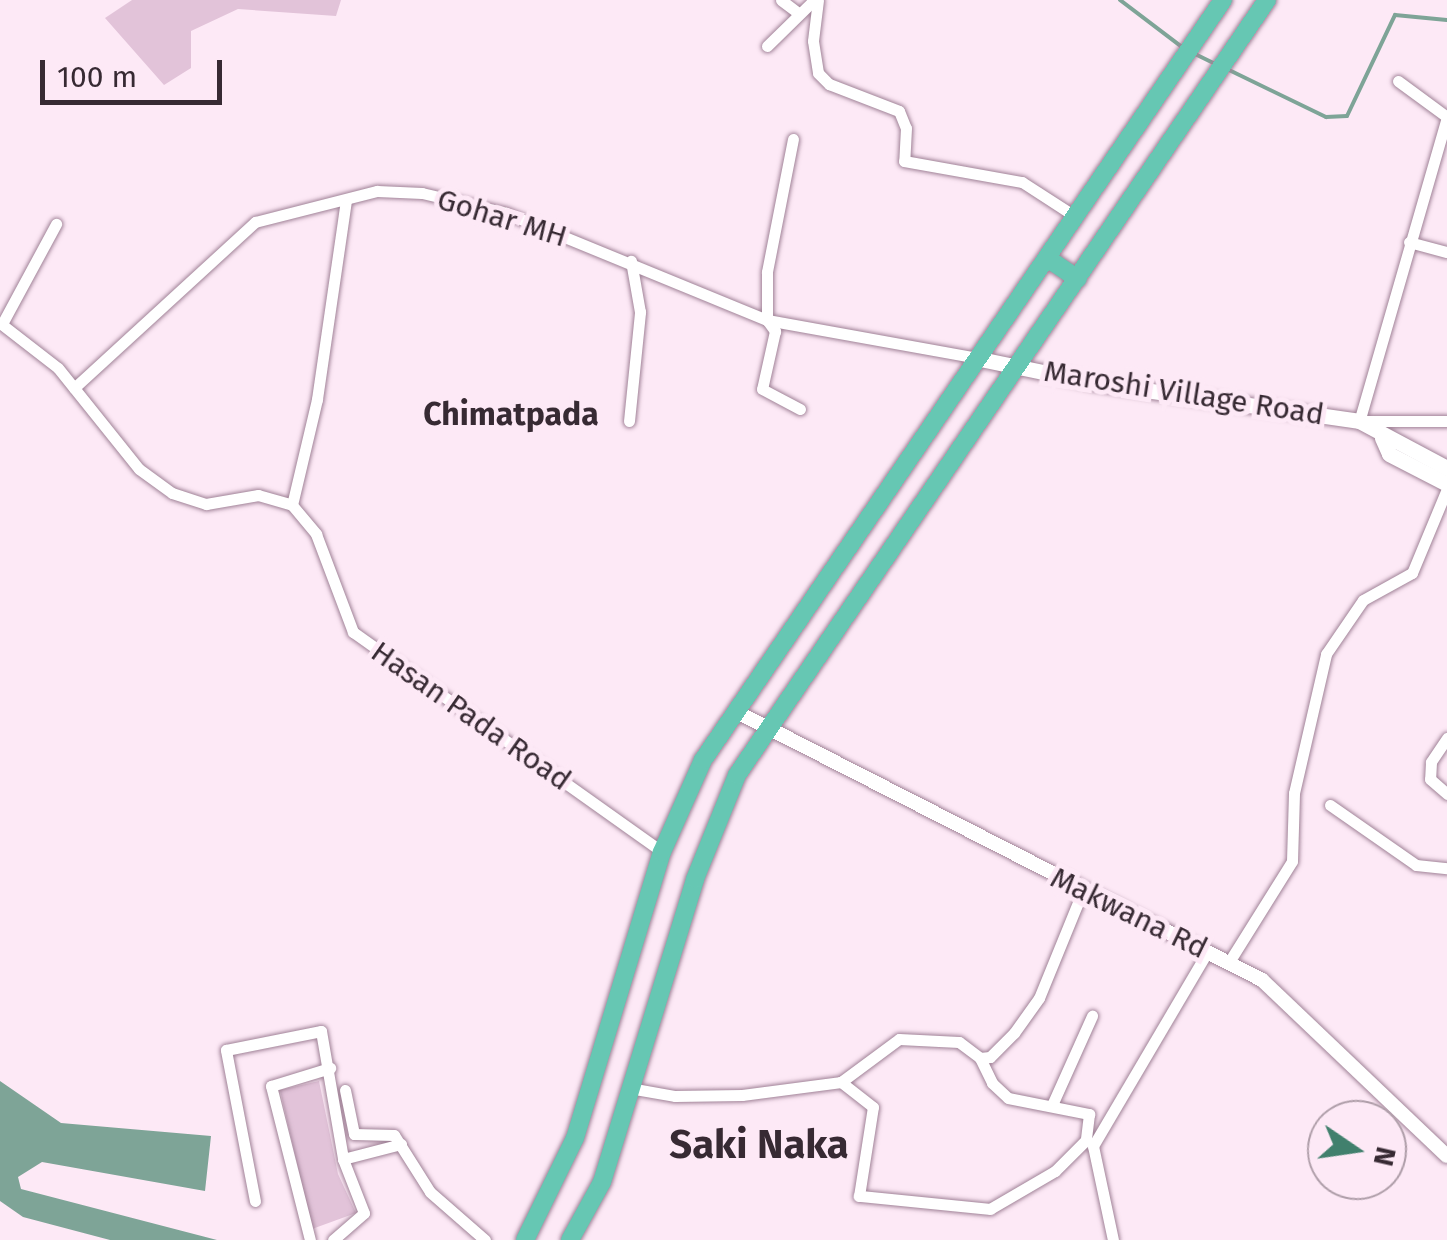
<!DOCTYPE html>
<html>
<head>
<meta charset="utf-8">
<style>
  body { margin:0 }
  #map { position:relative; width:1447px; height:1240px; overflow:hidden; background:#fde9f6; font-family:"Fira Sans",sans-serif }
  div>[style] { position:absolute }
  .green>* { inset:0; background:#e2c3d9 }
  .water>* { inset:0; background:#7ea497 }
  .stream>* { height:4px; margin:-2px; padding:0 2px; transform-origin:2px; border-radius:2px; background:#7ea497 }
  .roads { filter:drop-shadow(0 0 2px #a08297) drop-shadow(0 0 2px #a08297) }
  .minor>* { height:11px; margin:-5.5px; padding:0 5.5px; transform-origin:5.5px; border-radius:5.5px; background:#fff }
  .tertiary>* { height:14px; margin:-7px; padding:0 7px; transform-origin:7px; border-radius:7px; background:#fff }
  .secondary>* { height:15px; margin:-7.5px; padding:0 7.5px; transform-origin:7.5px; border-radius:7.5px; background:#fff }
  .primary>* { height:18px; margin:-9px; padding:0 9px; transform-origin:9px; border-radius:9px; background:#66c7b3 }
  span { translate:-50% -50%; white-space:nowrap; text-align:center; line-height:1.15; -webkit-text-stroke:10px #fde9f6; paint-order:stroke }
  .street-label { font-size:30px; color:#372a33 }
  .neighbourhood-label { font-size:32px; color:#372a33; font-weight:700 }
  .district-label { font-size:40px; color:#372a33; font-weight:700 }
  .north { position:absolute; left:1307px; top:1100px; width:100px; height:100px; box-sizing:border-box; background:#fde9f6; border:2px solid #ae9da8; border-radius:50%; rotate:103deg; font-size:28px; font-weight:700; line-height:40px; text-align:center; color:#372a33 }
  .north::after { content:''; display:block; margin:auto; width:35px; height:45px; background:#41806d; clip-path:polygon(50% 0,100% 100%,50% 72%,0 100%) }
  .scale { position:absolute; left:40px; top:60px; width:182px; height:45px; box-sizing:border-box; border:5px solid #372a33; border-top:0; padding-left:12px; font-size:30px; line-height:35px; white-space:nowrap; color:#372a33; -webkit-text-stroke:8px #fde9f6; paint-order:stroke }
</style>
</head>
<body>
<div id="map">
  <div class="green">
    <div style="clip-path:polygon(132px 0,341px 0,336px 16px,238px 9px,191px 31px,191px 68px,164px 85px,105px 18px)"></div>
    <div style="clip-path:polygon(319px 1081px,338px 1174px,356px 1213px,312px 1229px,280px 1090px)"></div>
  </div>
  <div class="water">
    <div style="clip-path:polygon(0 1081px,61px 1123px,211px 1136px,205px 1191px,42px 1162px,18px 1177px,21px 1189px,217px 1240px,110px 1240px,23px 1217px,0 1201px)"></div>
  </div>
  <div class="stream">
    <div style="left:1120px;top:0;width:78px;rotate:37.2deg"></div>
    <div style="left:1195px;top:54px;width:25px;rotate:26deg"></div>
    <div style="left:1227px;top:69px;width:110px;rotate:25.9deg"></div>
    <div style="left:1326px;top:117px;width:21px;rotate:-3deg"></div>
    <div style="left:1347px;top:116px;width:112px;rotate:-64.6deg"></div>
    <div style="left:1395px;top:15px;width:52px;rotate:5.5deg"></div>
  </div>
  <div class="roads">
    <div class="minor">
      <div style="left:781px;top:0;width:21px;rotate:37deg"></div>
      <div style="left:818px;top:0;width:41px;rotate:97deg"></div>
      <div style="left:813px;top:41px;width:32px;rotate:81deg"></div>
      <div style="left:818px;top:73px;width:16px;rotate:45deg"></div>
      <div style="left:829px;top:84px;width:75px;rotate:21.1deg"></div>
      <div style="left:899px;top:111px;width:18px;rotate:68deg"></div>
      <div style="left:906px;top:128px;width:33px;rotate:93deg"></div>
      <div style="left:904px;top:161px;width:120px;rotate:10.1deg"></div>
      <div style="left:1022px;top:182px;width:61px;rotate:32.9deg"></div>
      <div style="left:767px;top:46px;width:66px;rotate:-44.4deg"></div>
      <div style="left:1398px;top:81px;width:61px;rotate:36.3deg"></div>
      <div style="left:1447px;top:117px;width:316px;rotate:106.1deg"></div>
      <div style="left:1359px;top:421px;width:88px"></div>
      <div style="left:793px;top:139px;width:136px;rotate:101.1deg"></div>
      <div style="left:767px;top:272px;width:48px;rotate:90deg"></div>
      <div style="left:767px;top:320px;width:14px;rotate:54deg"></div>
      <div style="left:775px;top:331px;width:59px;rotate:102.6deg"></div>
      <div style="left:762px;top:389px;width:43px;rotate:27.8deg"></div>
      <div style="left:1409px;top:242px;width:39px;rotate:15deg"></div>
      <div style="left:0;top:323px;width:73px;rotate:37.8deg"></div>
      <div style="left:58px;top:368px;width:129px;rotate:51.3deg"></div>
      <div style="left:139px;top:469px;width:41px;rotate:36deg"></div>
      <div style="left:172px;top:493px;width:36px;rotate:18deg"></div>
      <div style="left:206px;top:504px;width:53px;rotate:-9.8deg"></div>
      <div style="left:258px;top:495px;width:35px;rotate:16deg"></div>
      <div style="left:292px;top:505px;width:38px;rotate:50deg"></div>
      <div style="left:316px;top:534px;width:105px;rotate:69.3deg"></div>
      <div style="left:353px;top:632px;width:379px;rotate:35.4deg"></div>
      <div style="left:2px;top:324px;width:114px;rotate:-61.6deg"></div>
      <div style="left:74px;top:388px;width:246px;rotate:-42.5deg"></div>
      <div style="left:255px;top:222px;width:126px;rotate:-14.3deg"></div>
      <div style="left:377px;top:191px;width:45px;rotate:2.5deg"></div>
      <div style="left:422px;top:193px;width:86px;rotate:13.4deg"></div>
      <div style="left:506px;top:213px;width:282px;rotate:22.3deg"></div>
      <div style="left:767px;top:320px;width:215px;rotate:10.2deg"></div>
      <div style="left:629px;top:421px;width:110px;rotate:-84.2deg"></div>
      <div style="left:640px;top:312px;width:52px;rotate:-100deg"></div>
      <div style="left:292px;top:505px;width:109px;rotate:-76.7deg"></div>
      <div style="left:317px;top:399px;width:200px;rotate:-81.7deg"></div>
      <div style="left:1447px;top:738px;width:29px;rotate:124deg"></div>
      <div style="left:1431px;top:762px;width:17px;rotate:93deg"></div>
      <div style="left:1430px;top:779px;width:23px;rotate:41deg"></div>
      <div style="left:1330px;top:805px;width:105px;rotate:34.9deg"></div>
      <div style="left:1416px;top:865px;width:31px;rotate:6deg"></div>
      <div style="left:1229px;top:962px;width:119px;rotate:-58deg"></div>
      <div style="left:1292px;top:861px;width:68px;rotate:-88.3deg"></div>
      <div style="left:1294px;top:793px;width:143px;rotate:-77deg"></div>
      <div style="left:1326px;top:654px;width:65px;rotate:-55.6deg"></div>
      <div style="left:1363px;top:600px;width:56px;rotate:-28.9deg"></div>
      <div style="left:1412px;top:573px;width:91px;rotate:-67.4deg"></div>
      <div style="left:980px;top:1058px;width:10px;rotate:-6deg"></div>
      <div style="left:990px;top:1057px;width:34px;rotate:-45deg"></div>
      <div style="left:1014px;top:1033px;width:43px;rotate:-54.5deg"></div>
      <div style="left:1039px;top:998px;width:117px;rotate:-67.8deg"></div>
      <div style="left:635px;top:1089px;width:41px;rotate:9.9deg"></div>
      <div style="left:675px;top:1096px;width:67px;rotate:-0.9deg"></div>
      <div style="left:742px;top:1095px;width:100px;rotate:-7.5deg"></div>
      <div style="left:841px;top:1082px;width:72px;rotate:-36.6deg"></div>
      <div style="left:899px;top:1039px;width:60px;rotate:2.9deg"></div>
      <div style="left:959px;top:1042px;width:26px;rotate:37deg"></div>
      <div style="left:980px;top:1058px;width:28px;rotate:64deg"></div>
      <div style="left:992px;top:1083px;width:22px;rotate:43deg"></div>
      <div style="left:1008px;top:1098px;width:83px;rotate:11.2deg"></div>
      <div style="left:1089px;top:1114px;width:26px;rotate:97deg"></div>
      <div style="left:1086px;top:1140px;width:44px;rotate:135deg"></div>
      <div style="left:1055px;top:1171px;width:75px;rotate:149.7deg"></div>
      <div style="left:990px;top:1209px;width:132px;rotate:-174.3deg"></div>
      <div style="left:859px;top:1196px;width:90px;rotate:-81.1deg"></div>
      <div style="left:873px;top:1107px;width:41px;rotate:-142deg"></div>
      <div style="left:345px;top:1090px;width:45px;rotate:78.4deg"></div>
      <div style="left:354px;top:1134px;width:40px;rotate:1.4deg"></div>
      <div style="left:394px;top:1135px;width:67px;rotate:57.7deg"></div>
      <div style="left:430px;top:1192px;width:73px;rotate:41.1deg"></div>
      <div style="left:1052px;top:1105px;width:98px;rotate:-65.8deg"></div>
      <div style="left:255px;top:1201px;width:154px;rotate:-100.9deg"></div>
      <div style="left:226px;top:1050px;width:97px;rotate:-11.3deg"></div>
      <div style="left:321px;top:1031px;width:130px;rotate:80.2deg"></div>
      <div style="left:310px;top:1240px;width:159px;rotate:-104.2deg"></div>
      <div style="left:271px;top:1086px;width:62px;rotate:-17deg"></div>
      <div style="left:333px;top:1240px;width:41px;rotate:-41.1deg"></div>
      <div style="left:364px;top:1213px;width:58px;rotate:-111.3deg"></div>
      <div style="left:343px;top:1159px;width:60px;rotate:-14.5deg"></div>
      <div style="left:1113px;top:1240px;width:96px;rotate:-102deg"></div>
      <div style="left:1093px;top:1146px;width:226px;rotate:-59.5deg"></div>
    </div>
    <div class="tertiary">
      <div style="left:735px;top:711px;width:592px;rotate:27.04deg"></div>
      <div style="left:1262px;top:980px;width:255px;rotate:43.6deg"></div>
    </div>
    <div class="secondary">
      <div style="left:980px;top:359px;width:118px;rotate:11.7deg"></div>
      <div style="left:1096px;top:383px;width:266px;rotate:8.2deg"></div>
      <div style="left:1359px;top:421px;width:100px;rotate:28.1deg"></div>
      <div style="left:1382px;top:438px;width:17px;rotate:66deg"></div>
      <div style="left:1389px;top:454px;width:65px;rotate:27.3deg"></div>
    </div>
    <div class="primary">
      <div style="left:1047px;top:258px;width:37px;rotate:34deg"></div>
      <div style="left:525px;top:1240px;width:114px;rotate:-63.9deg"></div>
      <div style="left:575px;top:1138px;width:299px;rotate:-73.1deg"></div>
      <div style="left:662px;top:852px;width:101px;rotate:-66deg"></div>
      <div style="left:703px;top:760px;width:921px;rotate:-55.62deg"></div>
      <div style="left:570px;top:1240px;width:66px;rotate:-61.1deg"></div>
      <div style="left:602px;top:1182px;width:317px;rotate:-72.9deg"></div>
      <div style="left:695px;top:879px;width:112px;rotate:-68deg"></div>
      <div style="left:737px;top:775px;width:939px;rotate:-55.63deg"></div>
    </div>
  </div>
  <div class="street-label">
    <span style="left:502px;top:218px;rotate:17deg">Gohar MH</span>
    <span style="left:1184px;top:393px;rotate:9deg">Maroshi Village Road</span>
    <span style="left:471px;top:716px;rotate:35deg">Hasan Pada Road</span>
    <span style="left:1129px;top:913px;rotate:26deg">Makwana Rd</span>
  </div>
  <div class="neighbourhood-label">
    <span style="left:511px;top:414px">Chimatpada</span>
  </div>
  <div class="district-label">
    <span style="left:759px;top:1145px">Saki Naka</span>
  </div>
  <div class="north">N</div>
  <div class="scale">100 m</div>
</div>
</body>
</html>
